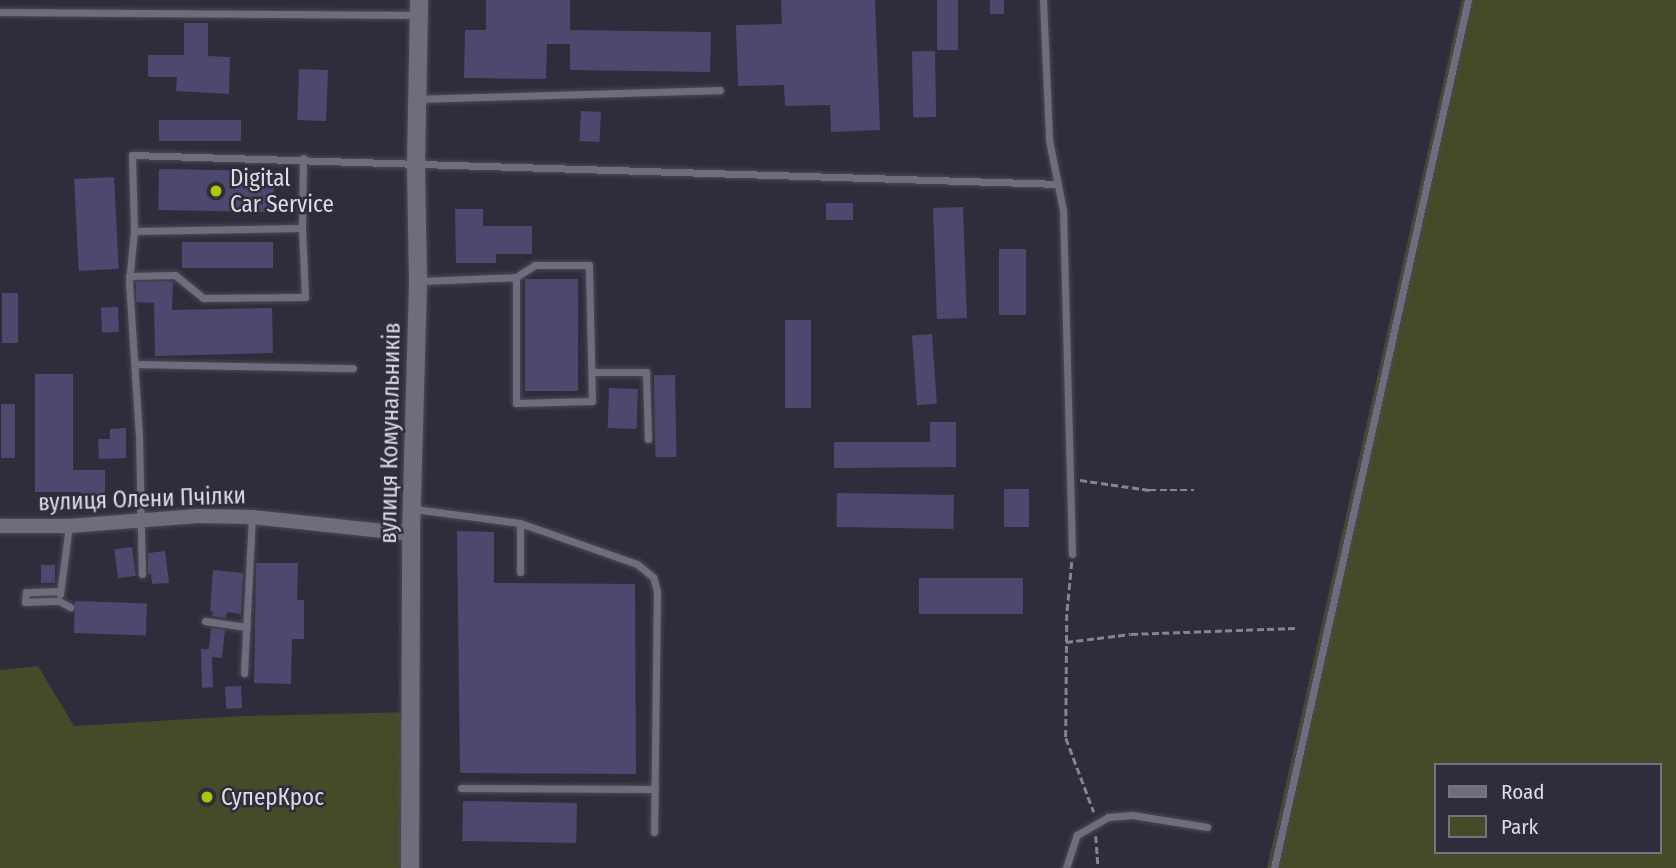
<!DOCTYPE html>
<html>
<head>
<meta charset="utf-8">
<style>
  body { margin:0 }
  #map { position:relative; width:1676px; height:868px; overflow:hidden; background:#2f2d3b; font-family:"Fira Sans Condensed",sans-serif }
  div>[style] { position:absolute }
  .green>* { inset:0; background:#444b28 }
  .building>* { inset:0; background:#4d486e; transform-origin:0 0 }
  .path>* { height:2.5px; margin-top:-1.25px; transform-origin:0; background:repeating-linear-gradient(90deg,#868490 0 7px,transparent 0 10.5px) }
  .roads { filter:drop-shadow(0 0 2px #4b4a55) drop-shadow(0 0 2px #4b4a55) }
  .service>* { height:7px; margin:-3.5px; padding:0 3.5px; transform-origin:3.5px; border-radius:3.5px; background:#6e6d7d }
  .minor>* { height:14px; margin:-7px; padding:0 7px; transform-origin:7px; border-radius:7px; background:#6e6d7d }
  .tertiary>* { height:18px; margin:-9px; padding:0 9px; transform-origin:9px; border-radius:9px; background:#6e6d7d }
  .dots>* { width:19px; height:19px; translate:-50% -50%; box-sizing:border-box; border:4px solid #2f2d3b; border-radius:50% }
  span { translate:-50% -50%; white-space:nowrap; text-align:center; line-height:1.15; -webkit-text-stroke:5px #2f2d3b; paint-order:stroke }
  .poi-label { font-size:23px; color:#dedde6 }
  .left { translate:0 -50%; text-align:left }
  .street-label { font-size:23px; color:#dedde6 }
  .legend { position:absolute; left:1434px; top:763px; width:228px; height:91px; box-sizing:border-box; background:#2f2d3b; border:2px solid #75737f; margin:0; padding:9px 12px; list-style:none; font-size:21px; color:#dedde6 }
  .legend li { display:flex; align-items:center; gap:14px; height:35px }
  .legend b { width:35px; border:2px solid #75737f }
</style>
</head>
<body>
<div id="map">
  <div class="green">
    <div style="clip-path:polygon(evenodd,1462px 0,1676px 0,1676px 868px,1267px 868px,1462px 0,1436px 765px,1660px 765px,1660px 852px,1436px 852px,1436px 765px)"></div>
    <div style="clip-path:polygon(38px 666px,74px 726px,241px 716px,414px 712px,413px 868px,0 868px,0 670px)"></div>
  </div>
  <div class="building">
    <div style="clip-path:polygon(486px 0,570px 0,570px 30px,711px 32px,710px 72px,570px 70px,570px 44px,547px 44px,546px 79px,464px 78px,465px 30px,486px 30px)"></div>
    <div style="clip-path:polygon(781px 0,875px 0,880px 130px,831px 132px,830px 105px,785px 106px,784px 85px,738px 86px,736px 25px,782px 24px)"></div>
    <div style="left:937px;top:0;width:21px;height:50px"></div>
    <div style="left:990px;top:0;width:14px;height:14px"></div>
    <div style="clip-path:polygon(184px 23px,208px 23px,208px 56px,230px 57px,229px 94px,176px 91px,177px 77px,148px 77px,148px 55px,184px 55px)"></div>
    <div style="left:935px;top:51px;width:66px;height:23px;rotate:89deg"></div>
    <div style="left:299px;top:69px;width:29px;height:51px;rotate:2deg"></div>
    <div style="left:581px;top:111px;width:20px;height:30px;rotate:3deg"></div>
    <div style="left:159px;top:120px;width:82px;height:21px"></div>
    <div style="left:159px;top:169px;width:115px;height:41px;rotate:1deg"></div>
    <div style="left:114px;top:177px;width:92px;height:40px;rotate:87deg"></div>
    <div style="left:826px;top:203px;width:27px;height:17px"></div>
    <div style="left:963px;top:207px;width:111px;height:30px;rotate:88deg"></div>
    <div style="clip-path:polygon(455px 209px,483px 209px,483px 226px,532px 226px,532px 254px,496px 254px,496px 263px,456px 263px)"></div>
    <div style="left:182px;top:242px;width:91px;height:26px"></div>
    <div style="left:999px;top:249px;width:27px;height:66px"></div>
    <div style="left:525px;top:279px;width:53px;height:112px"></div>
    <div style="clip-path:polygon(164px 281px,173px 282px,172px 310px,272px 308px,273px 353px,155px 356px,154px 303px,136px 302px,136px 282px)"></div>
    <div style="left:2px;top:293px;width:16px;height:50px"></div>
    <div style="left:118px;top:307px;width:25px;height:17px;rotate:88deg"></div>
    <div style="left:785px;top:320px;width:26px;height:88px"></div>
    <div style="left:932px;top:334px;width:70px;height:20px;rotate:86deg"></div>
    <div style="clip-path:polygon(35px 374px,73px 374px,73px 470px,105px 470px,105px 501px,81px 501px,81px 492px,35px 492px)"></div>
    <div style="left:675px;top:375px;width:82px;height:21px;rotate:89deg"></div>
    <div style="left:609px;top:388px;width:29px;height:40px;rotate:2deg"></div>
    <div style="left:1px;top:404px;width:14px;height:54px"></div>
    <div style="clip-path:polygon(930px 422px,956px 422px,956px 467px,834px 468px,834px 442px,930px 442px)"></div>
    <div style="clip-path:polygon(126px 428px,126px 458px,99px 459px,98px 439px,110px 439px,110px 429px)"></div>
    <div style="left:1004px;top:489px;width:25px;height:38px"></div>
    <div style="left:837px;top:493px;width:117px;height:34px;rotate:1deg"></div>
    <div style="clip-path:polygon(457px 531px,494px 532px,494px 583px,635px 584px,636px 774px,460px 773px)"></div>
    <div style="left:132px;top:547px;width:29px;height:18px;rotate:82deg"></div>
    <div style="clip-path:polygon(165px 551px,169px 583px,152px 584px,151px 574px,148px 574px,148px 553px)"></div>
    <div style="clip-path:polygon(256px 563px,298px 563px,297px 600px,304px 600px,304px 639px,292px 639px,291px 684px,254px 683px)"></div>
    <div style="left:41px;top:565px;width:14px;height:18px"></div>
    <div style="clip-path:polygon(213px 570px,243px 573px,241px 614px,227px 612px,226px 618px,212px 616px,213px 611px,210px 611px)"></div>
    <div style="left:919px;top:578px;width:104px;height:36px"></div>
    <div style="left:75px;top:601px;width:72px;height:32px;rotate:2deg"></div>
    <div style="clip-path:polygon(211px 628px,225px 630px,222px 658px,212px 657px,213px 687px,202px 688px,201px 649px,209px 649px)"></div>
    <div style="left:241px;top:686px;width:22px;height:16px;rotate:87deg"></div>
    <div style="left:463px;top:801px;width:114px;height:40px;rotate:1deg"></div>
  </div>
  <div class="path">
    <div style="left:1080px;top:480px;width:70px;rotate:8.2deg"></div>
    <div style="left:1149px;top:490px;width:45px"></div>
    <div style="left:1072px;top:562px;width:52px;rotate:95.5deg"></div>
    <div style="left:1067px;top:614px;width:124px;rotate:90.5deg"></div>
    <div style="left:1066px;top:738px;width:79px;rotate:69.3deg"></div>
    <div style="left:1066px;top:642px;width:65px;rotate:-7deg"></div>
    <div style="left:1131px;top:634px;width:164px;rotate:-2.1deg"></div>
    <div style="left:1096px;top:836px;width:32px;rotate:86deg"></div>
  </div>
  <div class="roads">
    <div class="service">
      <div style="left:1043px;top:0;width:140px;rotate:87.5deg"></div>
      <div style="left:1049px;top:140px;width:71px;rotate:78.7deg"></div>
      <div style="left:1063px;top:210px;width:344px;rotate:88.5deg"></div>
      <div style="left:0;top:12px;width:419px;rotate:0.4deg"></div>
      <div style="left:418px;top:99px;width:302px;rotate:-1.7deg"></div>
      <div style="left:302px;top:228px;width:70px;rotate:-89.2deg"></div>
      <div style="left:134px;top:231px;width:76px;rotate:-91.5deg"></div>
      <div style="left:132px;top:155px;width:926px;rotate:1.79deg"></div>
      <div style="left:129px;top:276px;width:46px;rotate:-1.2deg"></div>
      <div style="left:175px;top:275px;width:36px;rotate:39deg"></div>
      <div style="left:203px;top:298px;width:102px;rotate:-0.6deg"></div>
      <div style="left:305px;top:297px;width:69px;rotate:-92.5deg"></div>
      <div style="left:302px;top:228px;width:168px;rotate:179deg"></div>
      <div style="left:134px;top:231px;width:51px;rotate:95.6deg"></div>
      <div style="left:129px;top:282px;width:154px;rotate:86.3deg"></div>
      <div style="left:139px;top:436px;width:138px;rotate:88.8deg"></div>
      <div style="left:418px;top:281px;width:98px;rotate:-2.3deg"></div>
      <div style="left:516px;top:277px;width:126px;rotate:90deg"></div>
      <div style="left:516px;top:403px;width:76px;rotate:-1.5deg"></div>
      <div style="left:592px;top:401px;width:136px;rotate:-91.3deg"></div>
      <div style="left:589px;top:265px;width:54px;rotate:180deg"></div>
      <div style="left:535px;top:265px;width:22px;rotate:148deg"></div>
      <div style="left:135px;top:364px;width:218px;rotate:1.1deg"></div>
      <div style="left:592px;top:372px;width:54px"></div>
      <div style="left:646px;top:372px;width:67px;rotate:88.3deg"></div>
      <div style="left:414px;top:509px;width:107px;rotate:7.5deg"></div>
      <div style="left:520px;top:523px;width:49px;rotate:90deg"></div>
      <div style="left:520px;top:523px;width:124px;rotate:19.3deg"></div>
      <div style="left:637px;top:564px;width:21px;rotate:39deg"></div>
      <div style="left:653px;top:577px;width:15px;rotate:74deg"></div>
      <div style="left:657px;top:591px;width:241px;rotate:90.7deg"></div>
      <div style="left:60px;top:591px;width:34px;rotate:178deg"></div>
      <div style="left:26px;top:592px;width:10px;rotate:96deg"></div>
      <div style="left:25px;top:602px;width:34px;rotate:-2deg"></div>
      <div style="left:59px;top:601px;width:13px;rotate:29deg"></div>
      <div style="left:60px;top:594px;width:69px;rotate:-82.5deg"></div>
      <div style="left:205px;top:621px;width:42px;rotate:8.1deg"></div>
      <div style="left:244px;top:673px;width:156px;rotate:-87.1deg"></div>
      <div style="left:461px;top:788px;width:194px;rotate:0.3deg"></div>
      <div style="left:1066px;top:868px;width:35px;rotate:-72deg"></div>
      <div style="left:1077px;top:835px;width:36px;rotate:-30deg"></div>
      <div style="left:1108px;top:817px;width:24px;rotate:-5deg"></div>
      <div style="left:1132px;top:815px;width:76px;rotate:9.1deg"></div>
      <div style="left:1274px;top:868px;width:889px;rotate:-77.4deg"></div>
    </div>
    <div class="minor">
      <div style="left:0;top:526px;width:69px"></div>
      <div style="left:69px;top:526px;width:129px;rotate:-4.4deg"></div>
      <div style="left:198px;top:516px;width:54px;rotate:1.1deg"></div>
      <div style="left:252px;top:517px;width:160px;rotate:6.1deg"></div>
    </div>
    <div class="tertiary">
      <div style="left:410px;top:868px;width:334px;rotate:-89.8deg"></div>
      <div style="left:411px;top:534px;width:253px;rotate:-88.4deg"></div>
      <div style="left:418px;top:281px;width:118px;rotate:-91deg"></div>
      <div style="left:416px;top:163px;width:163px;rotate:-88.9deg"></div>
    </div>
  </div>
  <div class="dots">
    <div style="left:216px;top:191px;background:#aec508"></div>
    <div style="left:207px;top:797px;background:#aec508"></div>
  </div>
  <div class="poi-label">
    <span class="left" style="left:230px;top:191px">Digital<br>Car Service</span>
    <span class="left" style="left:221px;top:797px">СуперКрос</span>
  </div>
  <div class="street-label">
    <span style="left:390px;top:433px;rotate:-89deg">вулиця Комунальників</span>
    <span style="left:142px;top:499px;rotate:-2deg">вулиця Олени Пчілки</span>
  </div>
  <ul class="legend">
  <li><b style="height:9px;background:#6e6d7d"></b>Road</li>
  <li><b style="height:19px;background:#444b28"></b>Park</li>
  </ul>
</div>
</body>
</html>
